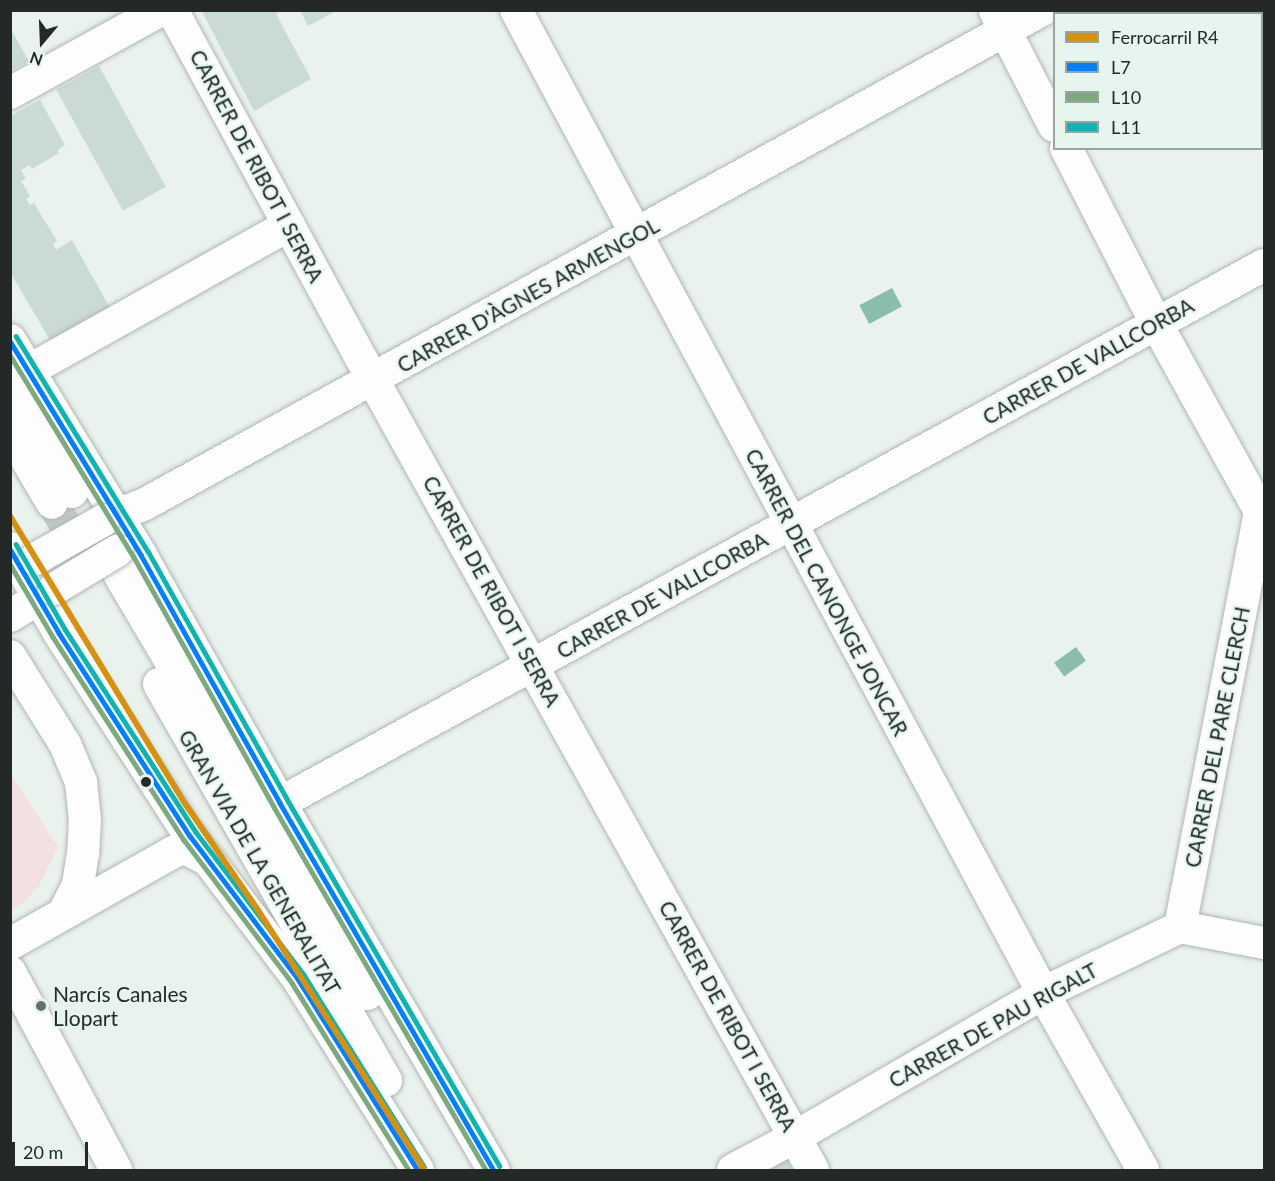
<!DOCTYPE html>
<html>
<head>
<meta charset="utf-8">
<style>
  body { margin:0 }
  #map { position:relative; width:1275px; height:1181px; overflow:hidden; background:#eaf2ee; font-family:Lato,sans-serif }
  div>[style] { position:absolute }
  .green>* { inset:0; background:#f3e1e2 }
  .water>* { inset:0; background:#8abeaa; transform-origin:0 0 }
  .building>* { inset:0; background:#cadad4; transform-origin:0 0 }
  .minor-tunnel>* { height:32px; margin-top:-16px; transform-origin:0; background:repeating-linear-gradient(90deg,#c2cac6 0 32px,transparent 0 48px) }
  .roads { filter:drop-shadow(0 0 2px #b0b6b3) drop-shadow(0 0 2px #b0b6b3) }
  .minor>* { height:32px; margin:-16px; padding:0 16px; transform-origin:16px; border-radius:16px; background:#fcfdfc }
  .bridges { filter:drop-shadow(0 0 2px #b0b6b3) drop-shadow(0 0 2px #b0b6b3) }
  .minor-bridge>* { height:32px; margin:-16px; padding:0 16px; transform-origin:16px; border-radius:16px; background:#fcfdfc }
  .bus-1>* { height:4.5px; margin:-2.25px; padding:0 2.25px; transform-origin:2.25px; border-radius:2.25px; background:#0080fe }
  .bus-2>* { height:4.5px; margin:-2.25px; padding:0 2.25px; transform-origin:2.25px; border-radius:2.25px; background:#7da97f }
  .bus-3>* { height:4.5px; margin:-2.25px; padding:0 2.25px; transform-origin:2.25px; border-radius:2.25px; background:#0db4b3 }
  .rail-1>* { height:6px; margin:-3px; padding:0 3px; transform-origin:3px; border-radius:3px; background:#d69111 }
  .dots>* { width:16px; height:16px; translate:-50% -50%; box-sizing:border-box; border:3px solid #e6f6ef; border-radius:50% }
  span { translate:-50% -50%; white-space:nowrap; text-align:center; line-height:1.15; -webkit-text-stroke:4.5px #e6f6ef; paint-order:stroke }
  .street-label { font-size:21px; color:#242927 }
  .poi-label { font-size:21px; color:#242927 }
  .left { translate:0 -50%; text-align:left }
  .frame { position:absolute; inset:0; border:12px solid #242927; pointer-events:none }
  .legend { position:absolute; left:1053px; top:12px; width:210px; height:138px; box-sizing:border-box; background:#e6f6ef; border:2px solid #98a49f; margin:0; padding:8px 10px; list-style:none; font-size:18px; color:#242927 }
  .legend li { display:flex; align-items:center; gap:12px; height:30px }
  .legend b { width:30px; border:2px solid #98a49f }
  .north { position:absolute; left:12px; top:12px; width:60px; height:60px; -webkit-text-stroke:4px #e6f6ef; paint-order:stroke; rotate:199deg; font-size:16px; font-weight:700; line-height:24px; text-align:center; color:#242927 }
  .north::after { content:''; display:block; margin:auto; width:21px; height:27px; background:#242927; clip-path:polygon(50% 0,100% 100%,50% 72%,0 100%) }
  .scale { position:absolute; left:12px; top:1142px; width:76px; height:27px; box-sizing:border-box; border:3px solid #242927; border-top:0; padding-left:8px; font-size:18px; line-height:21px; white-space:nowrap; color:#242927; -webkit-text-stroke:4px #e6f6ef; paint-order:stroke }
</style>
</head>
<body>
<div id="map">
  <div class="green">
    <div style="clip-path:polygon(11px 775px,58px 847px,39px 886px,24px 902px,11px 911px)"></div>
  </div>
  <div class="water">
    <div style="left:892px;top:288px;width:21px;height:37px;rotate:62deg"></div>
    <div style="left:1076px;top:647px;width:17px;height:27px;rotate:54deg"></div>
  </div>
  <div class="building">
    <div style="clip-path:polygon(201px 10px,283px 10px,276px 14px,311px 79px,254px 111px)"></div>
    <div style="clip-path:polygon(300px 10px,338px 10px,308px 26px)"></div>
    <div style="clip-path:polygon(10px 28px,29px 61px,10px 71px)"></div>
    <div style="left:99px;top:66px;width:138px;height:49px;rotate:61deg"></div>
    <div style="clip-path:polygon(40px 100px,65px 145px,57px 150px,59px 153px,32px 169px,30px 165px,21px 170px,26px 178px,21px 181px,30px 196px,26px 199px,30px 205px,34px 203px,57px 241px,53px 244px,56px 250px,72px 240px,110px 308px,51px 342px,10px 272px,10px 116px)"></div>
    <div style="clip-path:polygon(787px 1160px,793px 1170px,769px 1170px)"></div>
  </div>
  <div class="minor-tunnel">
    <div style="left:52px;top:503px;width:96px;rotate:58.6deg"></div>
  </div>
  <div class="roads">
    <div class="minor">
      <div style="left:172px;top:10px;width:421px;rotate:61.5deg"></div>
      <div style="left:373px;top:380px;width:904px;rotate:60.88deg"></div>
      <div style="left:516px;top:10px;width:1115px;rotate:61.8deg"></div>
      <div style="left:1043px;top:993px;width:203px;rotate:60.5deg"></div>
      <div style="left:995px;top:11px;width:129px;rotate:62.8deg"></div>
      <div style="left:10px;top:93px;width:172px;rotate:-28.8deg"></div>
      <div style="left:1066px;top:148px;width:197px;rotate:62.8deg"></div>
      <div style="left:1156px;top:323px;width:224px;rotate:61.1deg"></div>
      <div style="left:10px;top:340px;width:252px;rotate:58.6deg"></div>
      <div style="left:141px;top:555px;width:284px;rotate:60.7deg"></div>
      <div style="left:280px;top:803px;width:425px;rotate:59.8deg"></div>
      <div style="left:28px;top:371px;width:299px;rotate:-29.2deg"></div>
      <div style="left:10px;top:388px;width:121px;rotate:59.2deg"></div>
      <div style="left:10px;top:431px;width:83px;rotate:59.7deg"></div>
      <div style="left:104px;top:520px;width:44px;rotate:-21.3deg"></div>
      <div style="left:145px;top:504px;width:1024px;rotate:-28.84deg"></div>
      <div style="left:10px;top:548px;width:98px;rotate:60deg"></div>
      <div style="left:59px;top:633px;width:242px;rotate:57.2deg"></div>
      <div style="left:190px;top:836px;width:179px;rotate:52.9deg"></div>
      <div style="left:298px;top:979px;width:226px;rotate:57.9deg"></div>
      <div style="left:119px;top:574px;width:488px;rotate:59.4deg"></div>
      <div style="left:10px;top:616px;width:52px;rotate:-31.5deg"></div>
      <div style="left:10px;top:656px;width:104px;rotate:58deg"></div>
      <div style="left:65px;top:744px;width:41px;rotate:67.2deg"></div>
      <div style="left:81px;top:782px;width:37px;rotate:84deg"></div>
      <div style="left:85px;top:819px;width:34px;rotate:93deg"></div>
      <div style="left:83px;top:853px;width:32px;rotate:99deg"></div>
      <div style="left:78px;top:885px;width:29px;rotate:117deg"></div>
      <div style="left:159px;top:684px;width:457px;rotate:60.2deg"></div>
      <div style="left:280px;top:803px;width:1121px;rotate:-28.67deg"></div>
      <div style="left:1180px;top:927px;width:423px;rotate:-79.1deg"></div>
      <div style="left:10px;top:944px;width:187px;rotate:-29.4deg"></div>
      <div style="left:173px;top:852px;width:13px;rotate:-18deg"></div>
      <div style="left:185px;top:848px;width:26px;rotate:28deg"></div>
      <div style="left:10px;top:972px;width:225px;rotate:61.8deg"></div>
      <div style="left:733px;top:1170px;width:70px;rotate:-28deg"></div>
      <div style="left:795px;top:1137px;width:287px;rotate:-30.1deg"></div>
      <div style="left:1043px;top:993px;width:152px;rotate:-25.7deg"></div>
      <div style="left:1180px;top:927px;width:86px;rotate:10.8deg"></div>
    </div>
  </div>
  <div class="bridges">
    <div class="minor-bridge">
      <div style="left:35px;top:559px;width:79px;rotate:-29.5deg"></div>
      <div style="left:54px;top:589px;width:74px;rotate:-31.1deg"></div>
    </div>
  </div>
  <div class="bus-1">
    <div style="left:10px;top:341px;width:251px;rotate:58.5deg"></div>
    <div style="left:141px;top:555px;width:284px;rotate:60.7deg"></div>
    <div style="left:280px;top:803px;width:425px;rotate:59.8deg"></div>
    <div style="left:10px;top:549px;width:97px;rotate:59.7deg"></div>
    <div style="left:59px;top:633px;width:242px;rotate:57.2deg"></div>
    <div style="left:190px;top:836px;width:179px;rotate:52.9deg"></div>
    <div style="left:298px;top:979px;width:226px;rotate:57.9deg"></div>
  </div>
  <div class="bus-2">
    <div style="left:10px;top:355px;width:239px;rotate:58.5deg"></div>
    <div style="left:135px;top:559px;width:284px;rotate:60.7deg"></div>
    <div style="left:274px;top:807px;width:420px;rotate:59.7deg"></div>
    <div style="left:10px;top:564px;width:85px;rotate:59.5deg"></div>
    <div style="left:53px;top:637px;width:242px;rotate:57.2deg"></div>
    <div style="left:184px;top:840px;width:179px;rotate:52.9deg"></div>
    <div style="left:292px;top:983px;width:221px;rotate:58deg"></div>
  </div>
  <div class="bus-3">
    <div style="left:16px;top:336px;width:252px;rotate:58.5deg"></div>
    <div style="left:148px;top:551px;width:284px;rotate:60.7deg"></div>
    <div style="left:287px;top:799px;width:424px;rotate:59.9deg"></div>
    <div style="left:16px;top:544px;width:98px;rotate:60deg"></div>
    <div style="left:65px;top:629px;width:242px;rotate:57.2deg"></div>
    <div style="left:196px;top:832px;width:179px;rotate:52.9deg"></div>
    <div style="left:304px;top:975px;width:226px;rotate:57.9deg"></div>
  </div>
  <div class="rail-1">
    <div style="left:10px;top:516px;width:338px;rotate:58.7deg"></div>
    <div style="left:186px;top:805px;width:127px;rotate:55.6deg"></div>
    <div style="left:258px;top:910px;width:308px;rotate:57.4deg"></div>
  </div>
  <div class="dots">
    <div style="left:146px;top:782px;background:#242927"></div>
    <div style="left:41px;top:1006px;background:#696f6d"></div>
  </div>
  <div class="street-label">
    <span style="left:257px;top:166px;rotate:62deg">CARRER DE RIBOT I SERRA</span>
    <span style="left:528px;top:295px;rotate:-29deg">CARRER D'ÀGNES ARMENGOL</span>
    <span style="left:1088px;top:361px;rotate:-29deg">CARRER DE VALLCORBA</span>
    <span style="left:492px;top:591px;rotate:61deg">CARRER DE RIBOT I SERRA</span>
    <span style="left:827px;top:592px;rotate:62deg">CARRER DEL CANONGE JONCAR</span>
    <span style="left:662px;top:595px;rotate:-29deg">CARRER DE VALLCORBA</span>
    <span style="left:1217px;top:737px;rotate:-79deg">CARRER DEL PARE CLERCH</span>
    <span style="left:260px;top:862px;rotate:60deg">GRAN VIA DE LA GENERALITAT</span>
    <span style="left:728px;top:1016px;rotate:61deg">CARRER DE RIBOT I SERRA</span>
    <span style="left:993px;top:1025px;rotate:-29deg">CARRER DE PAU RIGALT</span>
  </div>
  <div class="poi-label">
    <span class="left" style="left:53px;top:1006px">Narcís Canales<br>Llopart</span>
  </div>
  <div class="frame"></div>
  <ul class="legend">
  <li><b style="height:8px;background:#d69111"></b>Ferrocarril R4</li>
  <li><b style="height:8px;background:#0080fe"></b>L7</li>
  <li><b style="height:8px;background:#7da97f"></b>L10</li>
  <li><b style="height:8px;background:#0db4b3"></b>L11</li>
  </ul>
  <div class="north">N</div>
  <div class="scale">20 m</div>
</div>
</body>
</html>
